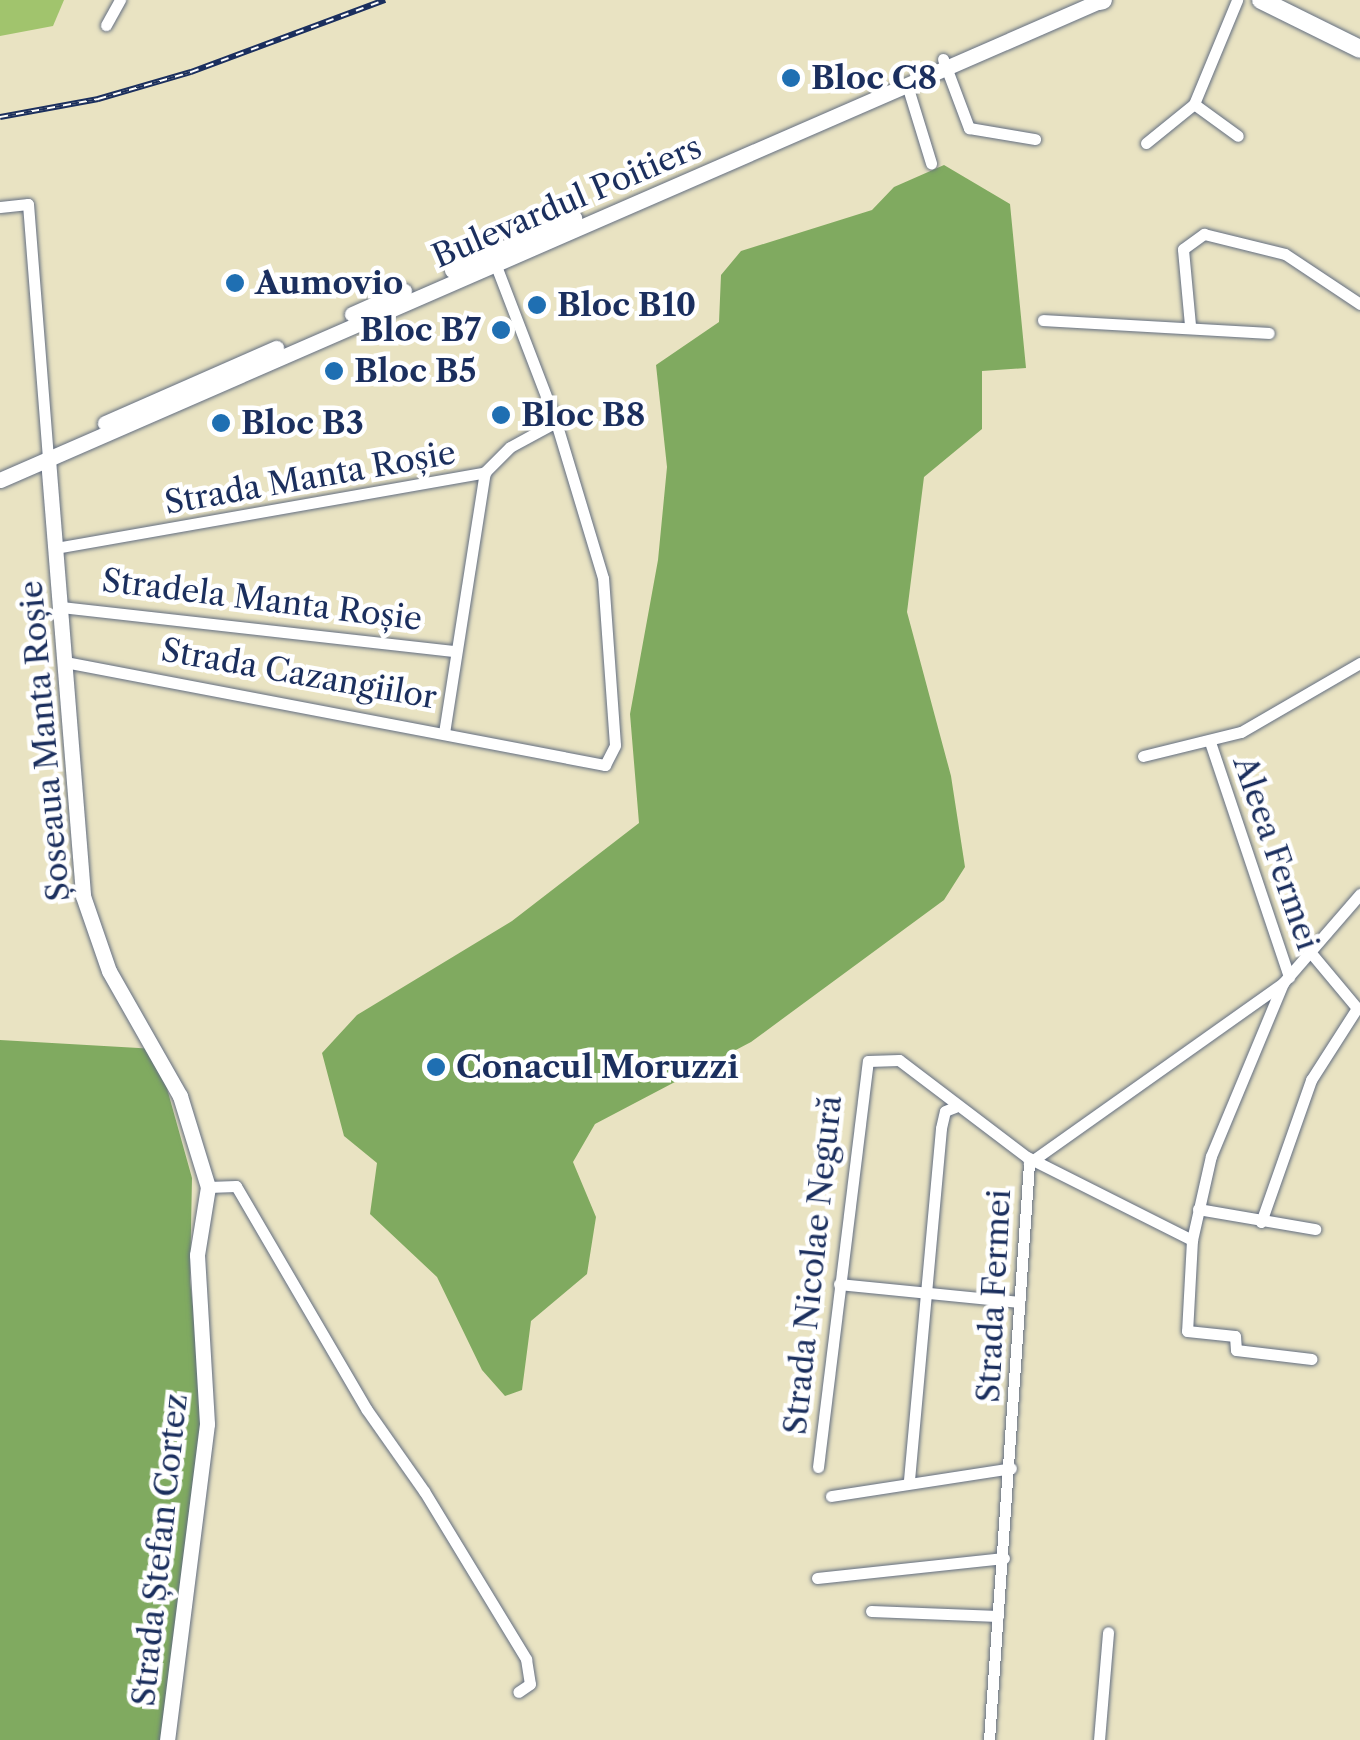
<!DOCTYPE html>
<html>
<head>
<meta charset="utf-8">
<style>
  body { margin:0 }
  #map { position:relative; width:1360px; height:1740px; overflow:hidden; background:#e9e3c2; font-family:"Libre Caslon Text",serif }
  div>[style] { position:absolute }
  .green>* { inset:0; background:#a1c46d }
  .forest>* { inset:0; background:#80aa60 }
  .roads { filter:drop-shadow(0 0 2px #636e81) drop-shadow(0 0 2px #636e81) }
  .street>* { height:11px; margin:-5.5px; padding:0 5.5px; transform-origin:5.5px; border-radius:5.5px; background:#fff }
  .secondary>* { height:15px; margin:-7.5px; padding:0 7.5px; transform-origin:7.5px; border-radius:7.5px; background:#fff }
  .primary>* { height:18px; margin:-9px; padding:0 9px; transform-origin:9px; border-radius:9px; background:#fff }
  .rail>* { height:6px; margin-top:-3px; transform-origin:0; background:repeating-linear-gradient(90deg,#fff 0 8px,#1b2f5e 0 16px); box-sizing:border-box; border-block:2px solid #1b2f5e }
  .dots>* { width:28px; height:28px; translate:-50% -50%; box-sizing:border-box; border:5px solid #fff; border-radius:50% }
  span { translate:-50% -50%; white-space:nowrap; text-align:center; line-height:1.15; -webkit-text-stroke:9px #fff; paint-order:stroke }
  .poi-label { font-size:32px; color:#1b2f5e; font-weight:700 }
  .left { translate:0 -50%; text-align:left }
  .right { translate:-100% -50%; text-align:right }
  .street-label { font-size:32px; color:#1b2f5e }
</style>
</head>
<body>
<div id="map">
  <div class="green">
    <div style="clip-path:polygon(0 0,64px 0,53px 26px,0 36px)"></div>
  </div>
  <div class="forest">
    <div style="clip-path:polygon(944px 165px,1010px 204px,1026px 368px,982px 371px,982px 429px,924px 477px,907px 612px,951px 776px,965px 867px,944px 900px,751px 1042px,595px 1124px,573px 1162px,596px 1217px,587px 1274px,531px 1321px,522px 1390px,505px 1396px,482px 1370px,437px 1277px,370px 1214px,377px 1163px,344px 1136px,322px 1053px,357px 1015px,512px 921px,639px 823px,630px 714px,658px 560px,667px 467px,656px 365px,719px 322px,721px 275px,741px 251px,872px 210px,894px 187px)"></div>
    <div style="clip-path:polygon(0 1040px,156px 1049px,192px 1178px,190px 1281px,207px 1425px,160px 1740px,0 1740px)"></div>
  </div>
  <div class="roads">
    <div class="street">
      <div style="left:106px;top:25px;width:29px;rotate:-61deg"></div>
      <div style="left:943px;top:59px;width:74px;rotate:69.4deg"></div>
      <div style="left:969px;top:128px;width:67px;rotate:9.5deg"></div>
      <div style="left:907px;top:85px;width:82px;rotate:72.9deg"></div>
      <div style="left:1194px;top:104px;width:54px;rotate:36deg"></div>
      <div style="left:1146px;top:143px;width:62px;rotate:-39.1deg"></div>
      <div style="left:1194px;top:104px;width:113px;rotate:-67.5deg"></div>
      <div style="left:0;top:207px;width:28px;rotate:-6deg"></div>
      <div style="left:28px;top:204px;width:256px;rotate:85.5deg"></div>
      <div style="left:1043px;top:320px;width:226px;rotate:3.3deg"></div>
      <div style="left:1190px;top:325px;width:76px;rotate:-95.3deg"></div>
      <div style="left:1183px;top:249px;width:26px;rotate:-36deg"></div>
      <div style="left:1204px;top:234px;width:83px;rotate:13.9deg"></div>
      <div style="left:1285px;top:254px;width:90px;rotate:33.7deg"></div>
      <div style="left:56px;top:548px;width:436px;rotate:-10deg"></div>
      <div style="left:485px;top:472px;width:35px;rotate:-45deg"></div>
      <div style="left:510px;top:447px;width:52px;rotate:-28.5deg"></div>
      <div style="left:556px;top:422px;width:176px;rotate:-111deg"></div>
      <div style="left:61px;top:607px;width:397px;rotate:6.4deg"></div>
      <div style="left:65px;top:662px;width:550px;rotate:10.8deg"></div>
      <div style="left:605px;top:765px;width:22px;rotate:-63deg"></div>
      <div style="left:615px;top:745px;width:167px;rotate:-94.1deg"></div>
      <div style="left:603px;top:578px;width:163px;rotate:-106.8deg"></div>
      <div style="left:444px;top:733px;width:264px;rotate:-81.1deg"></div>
      <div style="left:1210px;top:742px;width:248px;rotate:71.4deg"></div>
      <div style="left:1143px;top:756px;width:101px;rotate:-13.8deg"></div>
      <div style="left:1241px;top:732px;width:138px;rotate:-30.1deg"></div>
      <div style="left:208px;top:1187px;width:28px;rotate:-2deg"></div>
      <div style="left:236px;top:1186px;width:259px;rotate:59.7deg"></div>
      <div style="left:367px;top:1410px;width:99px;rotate:54.9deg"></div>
      <div style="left:424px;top:1491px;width:197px;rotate:58.7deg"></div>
      <div style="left:526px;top:1659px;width:25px;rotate:81deg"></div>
      <div style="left:530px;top:1684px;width:14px;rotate:146deg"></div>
      <div style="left:1198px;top:1209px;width:119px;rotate:9.7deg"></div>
      <div style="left:1261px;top:1222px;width:151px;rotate:-70.6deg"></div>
      <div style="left:1311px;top:1080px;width:85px;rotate:-57.4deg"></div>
      <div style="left:1357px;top:1008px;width:72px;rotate:-129.9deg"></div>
      <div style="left:1192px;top:1240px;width:91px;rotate:93.1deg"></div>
      <div style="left:1187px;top:1331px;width:48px;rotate:5.9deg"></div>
      <div style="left:1235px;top:1336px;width:14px;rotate:86deg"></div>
      <div style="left:1236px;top:1350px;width:76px;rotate:6.8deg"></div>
      <div style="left:839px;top:1284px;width:181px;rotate:5.7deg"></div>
      <div style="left:818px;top:1467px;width:409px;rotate:-83deg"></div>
      <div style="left:868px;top:1061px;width:31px;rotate:-2deg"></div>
      <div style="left:899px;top:1060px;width:161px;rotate:37.2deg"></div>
      <div style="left:1027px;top:1157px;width:185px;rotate:26.7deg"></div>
      <div style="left:1192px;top:1240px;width:86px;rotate:-77.3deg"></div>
      <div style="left:1211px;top:1156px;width:187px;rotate:-67.4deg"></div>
      <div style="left:909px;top:1480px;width:353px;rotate:-84.8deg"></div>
      <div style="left:941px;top:1128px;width:17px;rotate:-77deg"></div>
      <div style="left:945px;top:1111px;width:11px;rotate:-22deg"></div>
      <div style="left:831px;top:1496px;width:182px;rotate:-8.8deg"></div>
      <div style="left:817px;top:1578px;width:188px;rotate:-6.1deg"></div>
      <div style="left:871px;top:1611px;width:127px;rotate:2.3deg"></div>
      <div style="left:989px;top:1740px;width:578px;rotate:-86.03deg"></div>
      <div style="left:1029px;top:1163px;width:311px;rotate:-35.3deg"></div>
      <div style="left:1283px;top:983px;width:118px;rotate:-49.1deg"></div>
      <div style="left:1099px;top:1740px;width:108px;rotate:-85.2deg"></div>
    </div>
    <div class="secondary">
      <div style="left:452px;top:270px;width:133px;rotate:-23.1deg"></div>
      <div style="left:352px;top:314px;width:57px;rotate:-23.9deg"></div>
      <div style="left:105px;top:423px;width:187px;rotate:-23.7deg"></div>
      <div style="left:48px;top:459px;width:438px;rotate:85.4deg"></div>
      <div style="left:83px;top:896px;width:79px;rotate:70.9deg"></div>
      <div style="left:109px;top:971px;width:144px;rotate:60.4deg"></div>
      <div style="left:180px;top:1096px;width:95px;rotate:72.9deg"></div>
      <div style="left:208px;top:1187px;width:69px;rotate:99.2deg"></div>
      <div style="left:197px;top:1255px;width:169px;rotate:86.6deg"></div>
      <div style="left:207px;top:1424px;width:319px;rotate:97.2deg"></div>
      <div style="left:0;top:480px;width:1202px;rotate:-23.54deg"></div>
    </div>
    <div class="primary">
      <div style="left:1261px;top:0;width:110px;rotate:26.3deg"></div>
      <div style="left:1100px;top:1px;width:3px;rotate:-18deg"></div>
    </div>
  </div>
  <div class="rail">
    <div style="left:0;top:117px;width:100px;rotate:-10.4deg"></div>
    <div style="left:98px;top:99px;width:97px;rotate:-16.2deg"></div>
    <div style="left:191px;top:72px;width:207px;rotate:-20.4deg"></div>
  </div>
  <div class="dots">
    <div style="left:791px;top:78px;background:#1f6fb2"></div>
    <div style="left:235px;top:283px;background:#1f6fb2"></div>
    <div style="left:537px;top:305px;background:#1f6fb2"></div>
    <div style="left:501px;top:330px;background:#1f6fb2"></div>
    <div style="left:334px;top:371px;background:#1f6fb2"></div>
    <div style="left:501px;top:415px;background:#1f6fb2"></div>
    <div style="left:221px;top:423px;background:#1f6fb2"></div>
    <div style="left:436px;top:1067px;background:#1f6fb2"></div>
  </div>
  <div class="poi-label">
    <span class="left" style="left:811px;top:78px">Bloc C8</span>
    <span class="left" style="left:255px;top:283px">Aumovio</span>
    <span class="left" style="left:557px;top:305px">Bloc B10</span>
    <span class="right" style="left:481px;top:330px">Bloc B7</span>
    <span class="left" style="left:354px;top:371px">Bloc B5</span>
    <span class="left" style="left:521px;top:415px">Bloc B8</span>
    <span class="left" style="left:241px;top:423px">Bloc B3</span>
    <span class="left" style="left:456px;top:1067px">Conacul Moruzzi</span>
  </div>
  <div class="street-label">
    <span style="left:567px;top:202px;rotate:-23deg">Bulevardul Poitiers</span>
    <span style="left:310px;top:478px;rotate:-10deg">Strada Manta Roșie</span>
    <span style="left:262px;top:600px;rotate:7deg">Stradela Manta Roșie</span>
    <span style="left:299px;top:674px;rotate:10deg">Strada Cazangiilor</span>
    <span style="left:45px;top:741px;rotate:-95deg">Șoseaua Manta Roșie</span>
    <span style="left:1276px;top:853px;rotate:71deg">Aleea Fermei</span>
    <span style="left:813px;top:1265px;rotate:-84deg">Strada Nicolae Negură</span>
    <span style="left:994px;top:1296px;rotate:-87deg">Strada Fermei</span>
    <span style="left:160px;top:1550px;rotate:-84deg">Strada Ștefan Cortez</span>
  </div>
</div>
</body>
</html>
